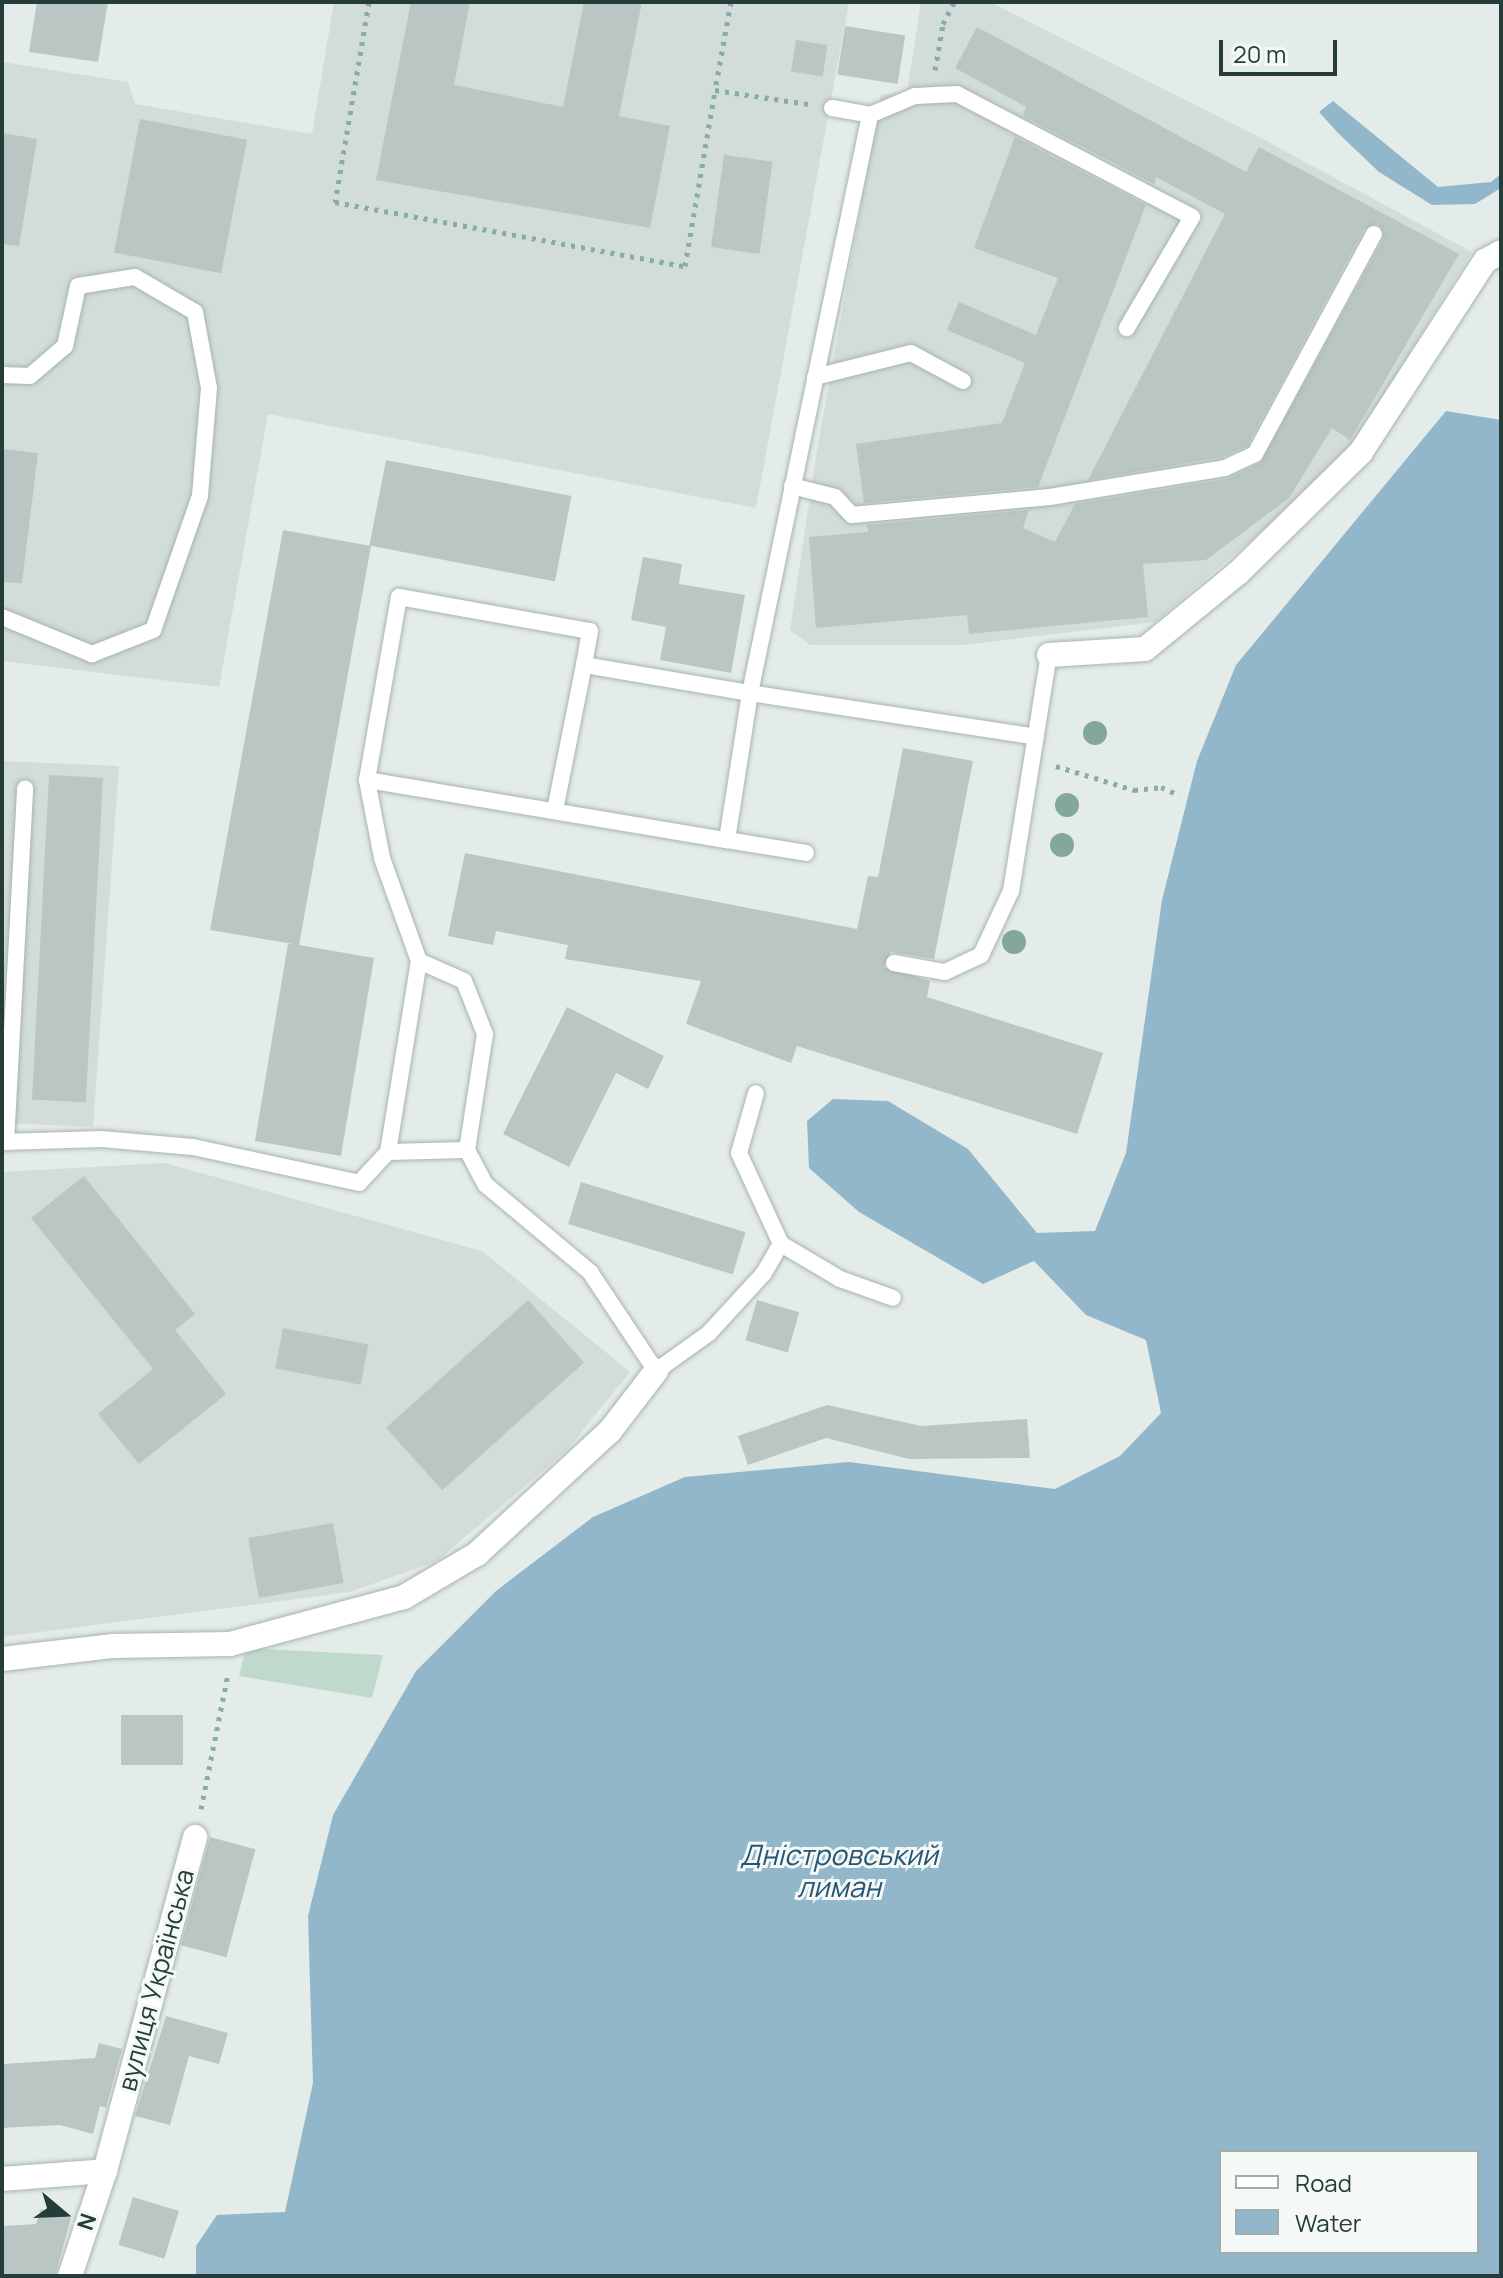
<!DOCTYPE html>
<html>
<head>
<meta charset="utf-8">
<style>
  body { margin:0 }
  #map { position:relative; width:1503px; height:2278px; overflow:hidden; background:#e4ecea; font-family:Manrope,sans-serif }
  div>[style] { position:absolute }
  .built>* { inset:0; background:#d2dcd9 }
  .green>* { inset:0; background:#bfdacc }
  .water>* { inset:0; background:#92b7ca }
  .building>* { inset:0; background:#bac6c3; transform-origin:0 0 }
  .path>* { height:5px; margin-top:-2.5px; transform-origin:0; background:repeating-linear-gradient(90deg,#88aca8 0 4px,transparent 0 10px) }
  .roads { filter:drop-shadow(0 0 2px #a7b4b2) drop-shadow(0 0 2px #a7b4b2) }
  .service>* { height:16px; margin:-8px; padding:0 8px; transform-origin:8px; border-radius:8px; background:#fff }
  .minor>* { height:24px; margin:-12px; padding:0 12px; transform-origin:12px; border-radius:12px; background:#fff }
  .trees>* { width:24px; height:24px; margin:-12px; border-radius:50%; background:#83a799 }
  span { translate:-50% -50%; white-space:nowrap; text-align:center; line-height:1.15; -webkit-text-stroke:6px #f4f9f7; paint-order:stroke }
  .street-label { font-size:26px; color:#253c3a }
  .water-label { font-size:28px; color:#265571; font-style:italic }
  .frame { position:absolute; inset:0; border:4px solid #253c3a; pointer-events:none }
  .legend { position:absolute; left:1219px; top:2150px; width:260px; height:104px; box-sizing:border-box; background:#f4f9f7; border:2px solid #a1adab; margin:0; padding:10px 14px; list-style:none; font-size:24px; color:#253c3a }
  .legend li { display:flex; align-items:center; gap:16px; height:40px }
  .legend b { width:40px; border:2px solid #a1adab }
  .north { position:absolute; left:24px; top:2174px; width:80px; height:80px; -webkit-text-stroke:6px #f4f9f7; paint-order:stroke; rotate:109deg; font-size:22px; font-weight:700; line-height:32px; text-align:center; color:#253c3a }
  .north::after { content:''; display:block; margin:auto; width:28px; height:36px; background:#253c3a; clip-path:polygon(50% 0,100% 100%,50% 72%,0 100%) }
  .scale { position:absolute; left:1219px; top:40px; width:118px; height:36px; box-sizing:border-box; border:4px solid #253c3a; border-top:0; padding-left:10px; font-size:24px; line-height:28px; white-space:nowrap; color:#253c3a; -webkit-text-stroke:6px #f4f9f7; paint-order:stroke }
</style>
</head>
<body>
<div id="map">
  <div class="built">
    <div style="clip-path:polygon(334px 2px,849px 2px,756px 508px,268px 414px,219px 687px,2px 661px,2px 62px,128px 82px,135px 104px,312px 134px)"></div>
    <div style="clip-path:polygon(921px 2px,990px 2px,1257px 136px,1472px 252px,1355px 441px,1282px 514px,1155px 622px,965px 645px,810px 645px,790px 630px,817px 450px,881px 95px,907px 92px)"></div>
    <div style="clip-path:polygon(2px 761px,119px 766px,93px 1127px,2px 1123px)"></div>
    <div style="clip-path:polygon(165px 1163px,482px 1251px,630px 1372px,567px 1450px,437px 1561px,350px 1592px,2px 1637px,2px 1172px)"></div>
  </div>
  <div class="green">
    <div style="clip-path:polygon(246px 1648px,383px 1655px,372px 1698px,239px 1676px)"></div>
  </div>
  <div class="water">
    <div style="clip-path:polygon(1333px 101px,1438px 187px,1491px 182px,1501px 174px,1501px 188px,1475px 204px,1432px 205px,1379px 172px,1338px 133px,1319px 112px)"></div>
    <div style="clip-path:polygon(evenodd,1446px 411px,1501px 420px,1501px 2276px,196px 2276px,196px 2246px,217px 2215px,285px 2212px,313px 2083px,308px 1916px,333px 1815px,416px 1671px,496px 1591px,593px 1517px,685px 1477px,849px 1462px,1055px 1489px,1120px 1456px,1161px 1413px,1146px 1340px,1086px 1315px,1034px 1261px,983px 1284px,859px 1212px,809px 1168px,807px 1121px,833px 1099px,888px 1101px,968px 1149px,1037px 1233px,1095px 1231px,1126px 1153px,1162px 900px,1197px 761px,1236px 665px,1446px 411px,1221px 2152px,1477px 2152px,1477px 2252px,1221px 2252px,1221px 2152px)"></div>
  </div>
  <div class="building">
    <div style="clip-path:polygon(37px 2px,108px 2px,98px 62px,29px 52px)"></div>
    <div style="clip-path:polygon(411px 2px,470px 2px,454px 85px,563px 107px,584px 2px,642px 2px,619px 116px,670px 126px,650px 228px,376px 180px)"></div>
    <div style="left:845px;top:26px;width:61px;height:49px;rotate:9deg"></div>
    <div style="clip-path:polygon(977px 27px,1246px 172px,1259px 147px,1459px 254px,1350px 440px,1332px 428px,1289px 498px,1206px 560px,1143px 564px,1148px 617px,969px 634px,967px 615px,816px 628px,809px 537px,868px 532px,867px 525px,1029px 510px,1023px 528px,1055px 542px,1075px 504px,1227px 479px,1260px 463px,1384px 238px,1378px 224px,1364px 229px,1247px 446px,1222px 457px,1088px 480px,1225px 214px,1156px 177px,1154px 184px,1023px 116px,1026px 107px,955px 68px)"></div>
    <div style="left:796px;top:40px;width:32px;height:32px;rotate:9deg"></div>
    <div style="left:140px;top:119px;width:109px;height:136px;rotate:11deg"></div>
    <div style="clip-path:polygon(2px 133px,37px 139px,19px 246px,2px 244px)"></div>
    <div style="clip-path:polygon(1015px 137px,1146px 205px,1038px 487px,864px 503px,856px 444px,1002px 423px,1025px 363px,947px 330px,959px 302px,1036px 335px,1058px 278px,974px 248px)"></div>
    <div style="left:724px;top:155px;width:49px;height:93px;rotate:8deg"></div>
    <div style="clip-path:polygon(2px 449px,38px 453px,22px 583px,2px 582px)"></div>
    <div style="left:386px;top:460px;width:189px;height:87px;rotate:11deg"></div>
    <div style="clip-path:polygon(283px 530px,371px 546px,299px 945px,374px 958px,341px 1156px,255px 1141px,288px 944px,293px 944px,210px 930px)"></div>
    <div style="clip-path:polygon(643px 557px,682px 564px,679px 584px,745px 595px,731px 673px,660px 660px,666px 627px,631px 620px)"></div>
    <div style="clip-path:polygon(903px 748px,973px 761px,934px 959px,891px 952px,884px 967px,930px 981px,927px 997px,1103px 1053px,1077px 1134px,797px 1046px,791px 1063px,686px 1024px,701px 981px,565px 959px,568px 945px,496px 931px,493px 945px,448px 936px,465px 853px,857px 929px,868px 876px,878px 877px)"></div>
    <div style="left:49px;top:775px;width:54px;height:325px;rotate:3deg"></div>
    <div style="clip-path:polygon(567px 1007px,664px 1056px,648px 1089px,616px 1073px,569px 1167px,503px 1134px)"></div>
    <div style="clip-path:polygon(84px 1176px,195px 1314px,175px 1330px,226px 1394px,139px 1464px,98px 1414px,153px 1369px,31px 1218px)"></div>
    <div style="left:581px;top:1182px;width:172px;height:44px;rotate:17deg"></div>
    <div style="left:528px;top:1300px;width:84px;height:191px;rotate:48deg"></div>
    <div style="left:757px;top:1300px;width:44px;height:42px;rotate:16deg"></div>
    <div style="left:283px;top:1328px;width:87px;height:41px;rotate:11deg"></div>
    <div style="clip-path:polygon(827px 1405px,921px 1426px,1027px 1419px,1030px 1458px,909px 1459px,826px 1438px,748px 1465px,738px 1436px)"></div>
    <div style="left:333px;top:1523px;width:61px;height:86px;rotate:80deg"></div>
    <div style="left:121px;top:1715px;width:62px;height:50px"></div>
    <div style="left:210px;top:1837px;width:47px;height:112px;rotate:15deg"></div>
    <div style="clip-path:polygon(166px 2016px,228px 2033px,219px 2064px,189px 2056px,170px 2125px,135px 2116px)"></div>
    <div style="clip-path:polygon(99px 2043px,122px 2049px,106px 2108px,100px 2106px,93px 2134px,60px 2125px,2px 2128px,2px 2064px,95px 2058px)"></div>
    <div style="left:133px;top:2197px;width:48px;height:50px;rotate:17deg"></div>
    <div style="clip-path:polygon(41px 2209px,71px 2218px,55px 2276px,2px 2276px,2px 2226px,36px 2224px)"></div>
  </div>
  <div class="path">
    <div style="left:369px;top:2px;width:203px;rotate:99.6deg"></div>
    <div style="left:335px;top:202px;width:356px;rotate:10.4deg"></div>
    <div style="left:685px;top:266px;width:179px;rotate:-80.3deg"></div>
    <div style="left:731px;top:2px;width:89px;rotate:100.3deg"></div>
    <div style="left:715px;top:90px;width:94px;rotate:8.6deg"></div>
    <div style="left:935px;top:70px;width:47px;rotate:-80.1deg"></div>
    <div style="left:943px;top:24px;width:25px;rotate:-63deg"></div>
    <div style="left:1056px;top:766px;width:82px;rotate:17.1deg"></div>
    <div style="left:1134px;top:790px;width:27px;rotate:-6deg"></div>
    <div style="left:1161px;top:787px;width:20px;rotate:24deg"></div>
    <div style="left:201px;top:1809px;width:138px;rotate:-78.7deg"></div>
  </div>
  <div class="roads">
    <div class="service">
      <div style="left:832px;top:108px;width:39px;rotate:10deg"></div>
      <div style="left:870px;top:115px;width:590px;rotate:101.73deg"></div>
      <div style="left:750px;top:693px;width:289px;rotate:8.7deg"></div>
      <div style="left:870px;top:115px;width:49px;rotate:-22.9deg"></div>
      <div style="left:915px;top:96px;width:42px;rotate:-2.7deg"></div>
      <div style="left:957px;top:94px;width:265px;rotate:27.6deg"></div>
      <div style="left:1192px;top:217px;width:129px;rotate:120.4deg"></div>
      <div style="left:2px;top:375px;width:28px;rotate:2deg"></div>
      <div style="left:30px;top:376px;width:46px;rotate:-40.6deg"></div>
      <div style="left:65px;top:346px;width:61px;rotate:-77.8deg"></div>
      <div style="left:78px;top:286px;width:58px;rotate:-9deg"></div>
      <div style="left:135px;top:277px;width:69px;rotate:30.3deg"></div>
      <div style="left:195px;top:312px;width:77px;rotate:79.6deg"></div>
      <div style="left:209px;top:388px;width:108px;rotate:94.8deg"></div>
      <div style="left:200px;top:496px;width:142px;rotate:109.3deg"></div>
      <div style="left:153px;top:630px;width:66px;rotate:158.5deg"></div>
      <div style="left:92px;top:654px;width:97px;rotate:-157.7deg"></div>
      <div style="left:815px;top:377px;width:99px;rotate:-14deg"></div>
      <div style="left:911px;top:353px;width:59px;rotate:28.3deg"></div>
      <div style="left:792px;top:486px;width:44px;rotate:14.3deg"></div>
      <div style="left:835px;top:497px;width:25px;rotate:47deg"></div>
      <div style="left:852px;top:515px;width:199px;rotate:-5.2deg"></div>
      <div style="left:1050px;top:497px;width:177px;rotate:-9.4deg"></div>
      <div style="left:1225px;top:468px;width:33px;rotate:-25deg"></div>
      <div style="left:1255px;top:454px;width:250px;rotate:-61.6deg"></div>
      <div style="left:367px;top:780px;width:365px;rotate:9.5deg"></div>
      <div style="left:555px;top:810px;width:148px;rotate:-78.7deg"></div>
      <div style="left:419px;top:961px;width:49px;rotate:24deg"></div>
      <div style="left:464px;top:981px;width:57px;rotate:68.4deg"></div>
      <div style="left:485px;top:1034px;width:117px;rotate:98.8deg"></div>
      <div style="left:467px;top:1150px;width:40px;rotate:62deg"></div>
      <div style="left:486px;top:1185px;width:136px;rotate:39.9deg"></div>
      <div style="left:590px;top:1272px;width:119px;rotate:56.3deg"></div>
      <div style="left:656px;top:1371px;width:65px;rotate:-35.6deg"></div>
      <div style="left:709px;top:1333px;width:81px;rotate:-47.5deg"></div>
      <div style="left:764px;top:1273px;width:34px;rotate:-60deg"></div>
      <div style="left:781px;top:1244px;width:100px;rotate:-114.8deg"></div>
      <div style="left:739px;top:1153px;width:62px;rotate:-74.2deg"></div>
      <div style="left:894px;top:963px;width:52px;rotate:10deg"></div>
      <div style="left:945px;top:972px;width:40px;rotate:-25deg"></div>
      <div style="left:981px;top:955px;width:71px;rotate:-64.9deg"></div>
      <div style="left:1011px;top:891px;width:239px;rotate:-80.9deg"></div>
      <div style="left:2px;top:1142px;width:100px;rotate:-1.7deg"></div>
      <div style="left:102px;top:1139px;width:91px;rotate:5deg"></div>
      <div style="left:193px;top:1147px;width:170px;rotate:12.2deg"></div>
      <div style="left:359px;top:1183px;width:42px;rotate:-46.9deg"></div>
      <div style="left:388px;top:1152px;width:193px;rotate:-80.8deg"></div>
      <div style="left:419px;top:961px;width:109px;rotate:-109.8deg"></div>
      <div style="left:382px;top:858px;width:79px;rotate:-100.9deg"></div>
      <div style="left:367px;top:780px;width:186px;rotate:-80.1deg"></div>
      <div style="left:399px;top:597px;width:194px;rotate:10.1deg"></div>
      <div style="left:590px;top:631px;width:35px;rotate:100deg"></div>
      <div style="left:584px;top:665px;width:168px;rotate:9.6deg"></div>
      <div style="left:750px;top:693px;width:149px;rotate:98.9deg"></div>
      <div style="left:727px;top:840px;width:80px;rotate:9.3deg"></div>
      <div style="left:6px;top:1142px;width:354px;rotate:-86.9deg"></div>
      <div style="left:388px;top:1152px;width:79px;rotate:-1.5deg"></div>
      <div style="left:781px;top:1244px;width:69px;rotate:30.7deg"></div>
      <div style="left:840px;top:1279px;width:56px;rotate:19.7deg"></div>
    </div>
    <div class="minor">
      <div style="left:1049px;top:655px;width:96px;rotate:-3.6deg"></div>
      <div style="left:1145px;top:649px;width:120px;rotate:-39.3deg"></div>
      <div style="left:1238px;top:573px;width:173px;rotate:-44.5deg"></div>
      <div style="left:1361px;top:452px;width:228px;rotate:-57deg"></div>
      <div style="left:1485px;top:261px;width:18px;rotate:-29deg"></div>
      <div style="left:2px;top:1659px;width:112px;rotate:-6.7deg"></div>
      <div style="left:113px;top:1646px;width:117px;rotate:-1deg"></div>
      <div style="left:230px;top:1644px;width:180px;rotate:-15.1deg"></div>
      <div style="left:404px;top:1597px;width:85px;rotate:-30.5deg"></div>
      <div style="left:477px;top:1554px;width:181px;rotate:-42.8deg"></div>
      <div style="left:610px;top:1431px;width:76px;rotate:-52.5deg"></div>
      <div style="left:2px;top:2179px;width:103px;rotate:-4.4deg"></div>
      <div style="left:70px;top:2276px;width:111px;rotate:-71.6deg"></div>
      <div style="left:105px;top:2171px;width:346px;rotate:-74.9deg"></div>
    </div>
  </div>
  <div class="trees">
    <div style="left:1095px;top:733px"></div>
    <div style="left:1067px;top:805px"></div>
    <div style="left:1062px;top:845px"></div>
    <div style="left:1014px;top:942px"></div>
  </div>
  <div class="street-label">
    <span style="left:156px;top:1980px;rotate:-75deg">вулиця Українська</span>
  </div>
  <div class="water-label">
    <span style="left:839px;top:1870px">Дністровський<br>лиман</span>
  </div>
  <div class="frame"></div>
  <ul class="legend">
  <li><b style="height:10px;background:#fff"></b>Road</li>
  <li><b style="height:22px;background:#92b7ca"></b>Water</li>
  </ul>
  <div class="north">N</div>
  <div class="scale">20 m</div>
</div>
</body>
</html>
